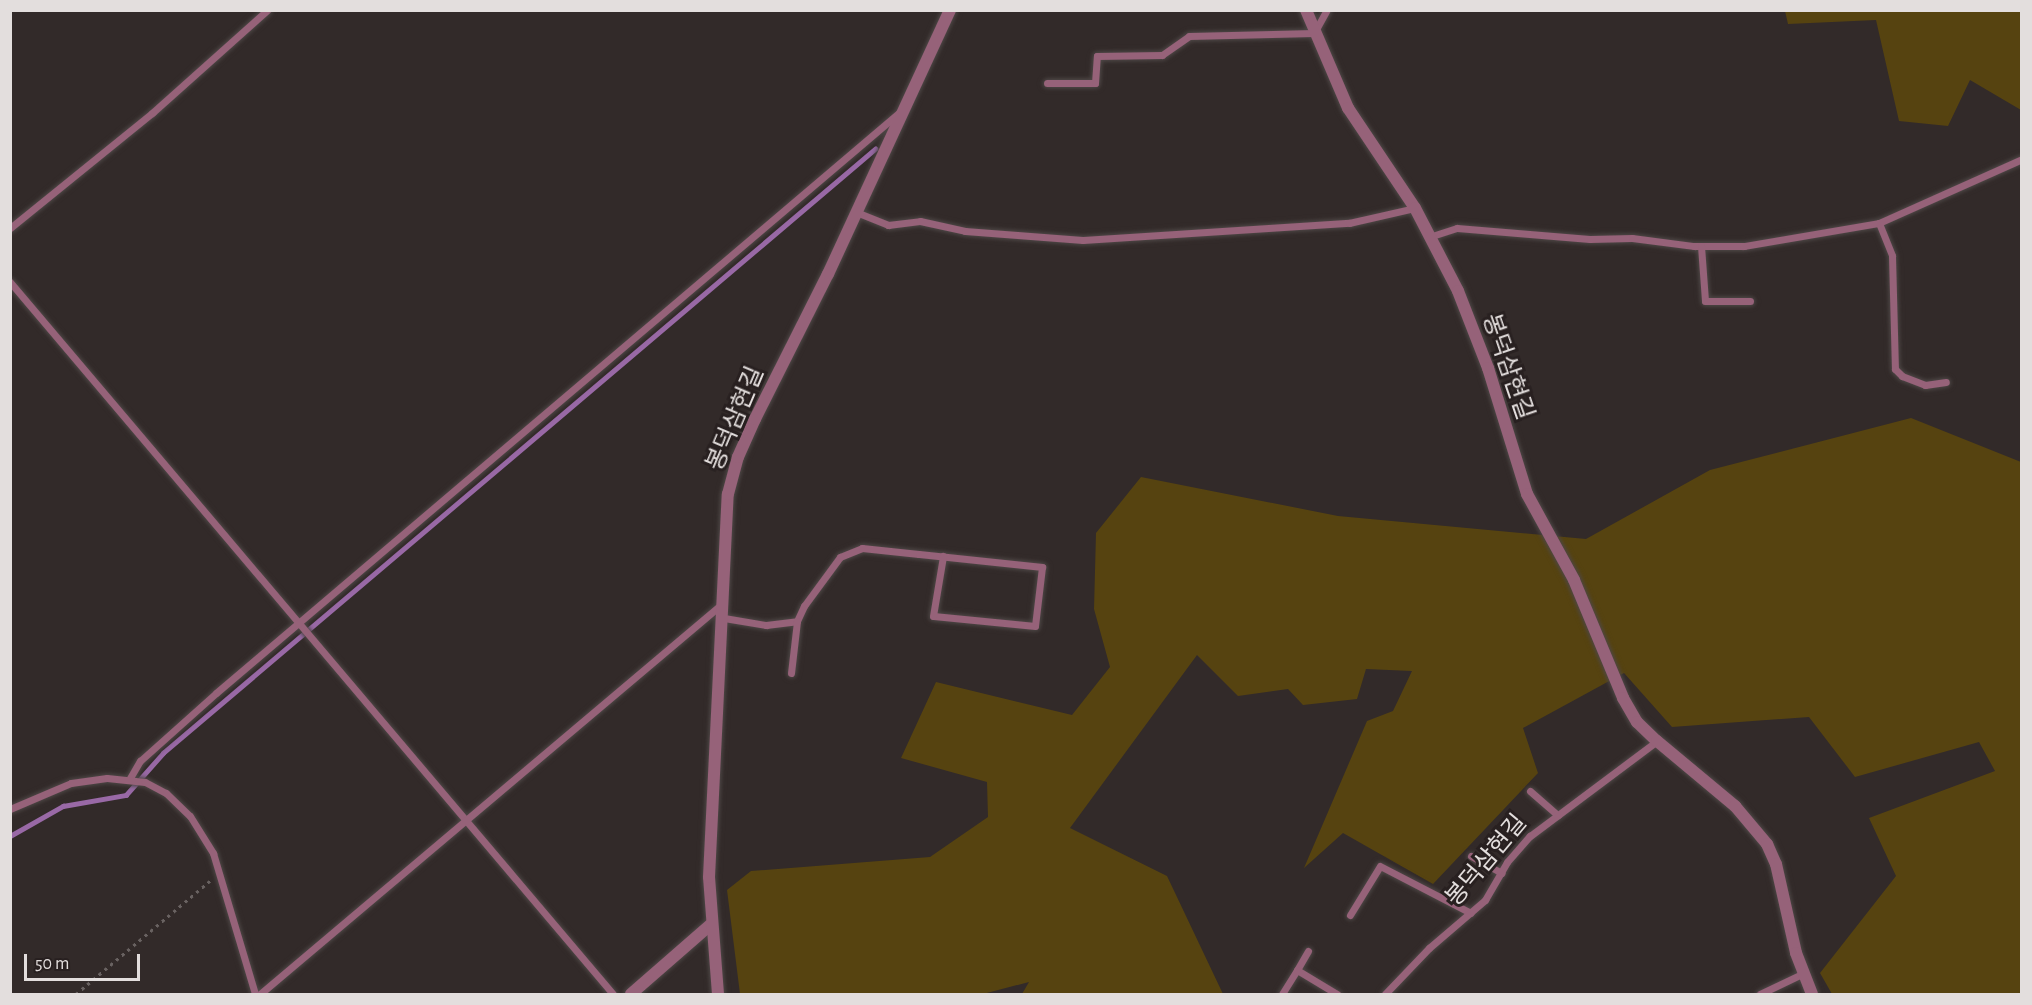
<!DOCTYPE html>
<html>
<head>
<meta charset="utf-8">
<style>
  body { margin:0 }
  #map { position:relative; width:2032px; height:1005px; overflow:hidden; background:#322a29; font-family:"Alegreya Sans","Noto Sans KR",sans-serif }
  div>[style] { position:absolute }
  .green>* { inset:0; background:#564310 }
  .stream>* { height:4.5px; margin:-2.25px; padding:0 2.25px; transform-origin:2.25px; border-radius:2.25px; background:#9969a6 }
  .path>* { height:3px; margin-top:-1.5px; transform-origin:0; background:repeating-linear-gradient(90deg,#696261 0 3px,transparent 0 7.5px) }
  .roads { filter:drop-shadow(0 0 2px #4e4746) drop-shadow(0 0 2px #4e4746) }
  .lane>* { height:7px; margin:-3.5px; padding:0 3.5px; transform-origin:3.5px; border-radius:3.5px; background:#966279 }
  .street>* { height:12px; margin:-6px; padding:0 6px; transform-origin:6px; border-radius:6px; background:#966279 }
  span { translate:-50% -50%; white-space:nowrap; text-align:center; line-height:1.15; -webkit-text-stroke:6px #282020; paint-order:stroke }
  .street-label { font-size:24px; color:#e3dedd }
  .frame { position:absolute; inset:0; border:12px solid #e3dedd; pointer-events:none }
  .scale { position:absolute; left:24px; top:954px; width:116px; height:27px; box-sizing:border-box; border:3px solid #e3dedd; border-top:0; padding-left:8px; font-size:18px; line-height:21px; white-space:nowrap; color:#e3dedd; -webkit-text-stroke:4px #282020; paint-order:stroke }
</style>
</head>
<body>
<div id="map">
  <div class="green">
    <div style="clip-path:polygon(1785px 11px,2021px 11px,2021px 110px,1970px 80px,1948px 126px,1899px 121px,1876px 20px,1788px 24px)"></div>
    <div style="clip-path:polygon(1911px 418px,2021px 462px,2021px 994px,1832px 994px,1820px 973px,1896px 876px,1869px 818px,1995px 771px,1979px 742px,1855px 777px,1809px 717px,1672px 727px,1624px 673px,1523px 728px,1538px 773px,1433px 884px,1343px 833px,1304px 868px,1367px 721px,1393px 711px,1412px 671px,1366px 669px,1357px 699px,1303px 705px,1288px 689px,1238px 696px,1197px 655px,1070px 828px,1167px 876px,1223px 994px,1022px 994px,1029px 982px,983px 994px,740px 994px,727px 890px,751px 871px,930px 857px,988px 817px,987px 782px,901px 758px,936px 682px,1072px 715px,1110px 667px,1094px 609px,1096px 533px,1141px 477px,1338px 516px,1586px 539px,1710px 470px)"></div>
  </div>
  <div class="stream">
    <div style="left:10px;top:836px;width:61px;rotate:-29.5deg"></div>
    <div style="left:63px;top:806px;width:64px;rotate:-9.9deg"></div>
    <div style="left:126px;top:795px;width:56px;rotate:-48.6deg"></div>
    <div style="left:163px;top:753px;width:934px;rotate:-40.31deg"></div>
  </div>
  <div class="path">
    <div style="left:76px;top:994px;width:178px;rotate:-40.2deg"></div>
  </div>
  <div class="roads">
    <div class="lane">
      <div style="left:1047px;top:83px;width:48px"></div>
      <div style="left:1095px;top:83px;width:27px;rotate:-86deg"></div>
      <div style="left:1097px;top:56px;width:65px;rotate:-0.9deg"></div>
      <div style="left:1162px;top:55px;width:33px;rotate:-35deg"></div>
      <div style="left:1189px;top:36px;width:125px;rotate:-1.4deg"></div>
      <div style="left:1314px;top:33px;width:26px;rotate:-61deg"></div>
      <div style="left:856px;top:212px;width:35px;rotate:22deg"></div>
      <div style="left:888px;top:225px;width:32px;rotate:-7deg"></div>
      <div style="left:920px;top:221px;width:46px;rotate:12.5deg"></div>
      <div style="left:965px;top:231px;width:118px;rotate:4.4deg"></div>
      <div style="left:1083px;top:240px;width:267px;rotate:-3.7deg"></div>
      <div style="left:1349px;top:223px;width:68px;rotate:-12.8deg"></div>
      <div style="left:1879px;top:223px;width:35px;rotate:68deg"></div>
      <div style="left:1892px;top:256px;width:113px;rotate:88.5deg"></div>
      <div style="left:1895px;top:369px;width:10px;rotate:45deg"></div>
      <div style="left:1902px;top:376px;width:25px;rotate:21deg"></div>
      <div style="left:1925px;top:385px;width:21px;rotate:-8deg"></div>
      <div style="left:10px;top:228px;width:183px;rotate:-39deg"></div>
      <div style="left:152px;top:113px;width:154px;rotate:-41.8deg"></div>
      <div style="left:1432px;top:236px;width:26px;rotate:-18deg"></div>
      <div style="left:1457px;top:228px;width:133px;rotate:4.7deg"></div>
      <div style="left:1590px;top:239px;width:42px;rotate:-1.4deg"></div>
      <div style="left:1632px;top:238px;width:63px;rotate:7.4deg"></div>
      <div style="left:1694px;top:246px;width:50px"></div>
      <div style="left:1744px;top:246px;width:137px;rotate:-9.7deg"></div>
      <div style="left:1879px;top:223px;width:157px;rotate:-24.1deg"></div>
      <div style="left:1701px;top:246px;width:55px;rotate:85.8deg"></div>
      <div style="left:1705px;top:301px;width:45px"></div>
      <div style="left:10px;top:282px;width:933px;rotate:49.74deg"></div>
      <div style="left:724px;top:618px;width:43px;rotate:9.5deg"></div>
      <div style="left:766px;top:625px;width:31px;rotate:-7deg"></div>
      <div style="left:797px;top:621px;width:17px;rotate:-65deg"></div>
      <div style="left:804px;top:606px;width:61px;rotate:-53.7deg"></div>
      <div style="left:840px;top:557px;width:24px;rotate:-22deg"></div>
      <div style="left:862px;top:548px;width:57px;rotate:6deg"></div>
      <div style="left:919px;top:554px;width:124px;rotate:6deg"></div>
      <div style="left:1042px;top:567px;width:59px;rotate:96.8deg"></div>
      <div style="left:1035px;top:626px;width:102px;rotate:-174.4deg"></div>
      <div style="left:933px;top:616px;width:61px;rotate:-80.5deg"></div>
      <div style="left:791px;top:673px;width:52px;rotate:-83.4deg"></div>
      <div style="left:130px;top:778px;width:20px;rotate:-60deg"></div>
      <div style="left:140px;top:761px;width:102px;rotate:-41.8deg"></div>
      <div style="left:216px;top:693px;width:897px;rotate:-40.35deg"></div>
      <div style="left:1530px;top:791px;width:37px;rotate:41deg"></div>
      <div style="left:10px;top:809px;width:66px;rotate:-23.1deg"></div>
      <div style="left:71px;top:783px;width:36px;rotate:-8deg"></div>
      <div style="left:107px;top:778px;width:38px;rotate:6deg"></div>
      <div style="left:145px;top:782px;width:24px;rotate:28deg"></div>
      <div style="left:166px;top:793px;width:33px;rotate:44deg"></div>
      <div style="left:190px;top:816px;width:44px;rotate:58.1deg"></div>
      <div style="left:213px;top:853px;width:147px;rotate:73.4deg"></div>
      <div style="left:1471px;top:856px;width:35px;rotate:29deg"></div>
      <div style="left:1350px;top:915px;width:57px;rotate:-58.5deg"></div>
      <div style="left:1380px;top:866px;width:102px;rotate:27.3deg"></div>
      <div style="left:1297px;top:970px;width:22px;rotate:-60deg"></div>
      <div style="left:260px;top:994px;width:606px;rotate:-40.18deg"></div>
      <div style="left:1282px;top:994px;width:28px;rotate:-58deg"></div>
      <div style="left:1297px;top:970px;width:47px;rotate:31deg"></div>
      <div style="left:1385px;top:994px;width:64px;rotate:-46.3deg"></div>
      <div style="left:1429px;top:948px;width:74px;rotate:-40.6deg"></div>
      <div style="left:1485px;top:900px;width:44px;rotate:-59.9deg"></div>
      <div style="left:1507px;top:862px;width:35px;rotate:-49deg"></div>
      <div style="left:1530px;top:836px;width:159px;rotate:-36.8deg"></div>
      <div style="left:1760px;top:994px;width:49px;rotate:-25.5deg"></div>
    </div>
    <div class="street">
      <div style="left:1306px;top:10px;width:107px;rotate:66.8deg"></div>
      <div style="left:1348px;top:108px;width:120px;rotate:56.2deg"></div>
      <div style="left:1415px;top:208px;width:93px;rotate:62.6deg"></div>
      <div style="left:1458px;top:291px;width:83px;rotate:68.7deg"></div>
      <div style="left:1488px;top:368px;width:132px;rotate:72.8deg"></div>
      <div style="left:1527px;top:494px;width:98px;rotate:61.3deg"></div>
      <div style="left:1574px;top:580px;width:128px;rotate:67.4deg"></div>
      <div style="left:1623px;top:698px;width:28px;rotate:60deg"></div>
      <div style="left:1637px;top:722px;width:28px;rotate:44deg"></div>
      <div style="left:1657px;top:741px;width:102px;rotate:39.8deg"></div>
      <div style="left:1735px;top:806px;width:50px;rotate:49.9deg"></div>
      <div style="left:1767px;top:844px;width:22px;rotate:66deg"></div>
      <div style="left:1776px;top:864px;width:91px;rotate:77.3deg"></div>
      <div style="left:1796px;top:953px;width:44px;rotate:68.7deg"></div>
      <div style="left:631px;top:994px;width:105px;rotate:-41.1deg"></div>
      <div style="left:718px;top:994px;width:117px;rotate:-94.4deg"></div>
      <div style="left:709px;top:877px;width:383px;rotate:-87.2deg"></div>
      <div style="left:728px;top:494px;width:38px;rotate:-75deg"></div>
      <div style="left:738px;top:457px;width:42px;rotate:-65.9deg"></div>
      <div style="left:755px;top:419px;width:162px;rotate:-63.3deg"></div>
      <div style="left:828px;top:274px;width:291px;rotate:-65.2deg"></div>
    </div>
  </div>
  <div class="street-label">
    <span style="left:1507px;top:367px;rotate:71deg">봉덕삼현길</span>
    <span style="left:736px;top:419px;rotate:-67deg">봉덕삼현길</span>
    <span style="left:1487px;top:861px;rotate:-50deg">봉덕삼현길</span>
  </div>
  <div class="frame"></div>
  <div class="scale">50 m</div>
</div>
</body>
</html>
